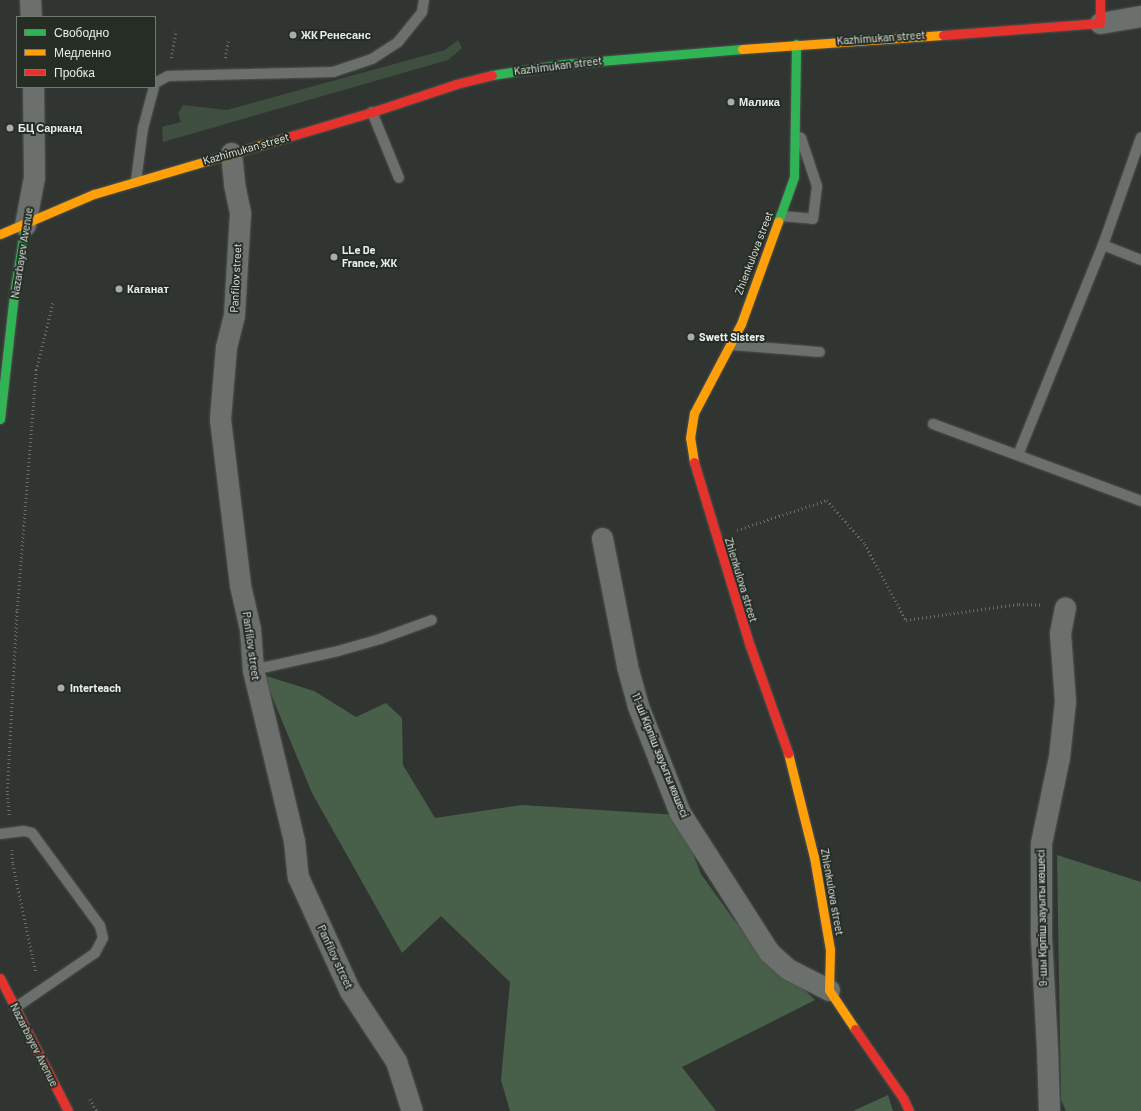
<!DOCTYPE html>
<html>
<head>
<meta charset="utf-8">
<style>
  body { margin:0 }
  #map { position:relative; width:1141px; height:1111px; overflow:hidden; background:#313531; font-family:Barlow,sans-serif }
  div>[style] { position:absolute }
  .green>* { inset:0; background:#3e4e3f }
  .forest>* { inset:0; background:#485f49 }
  .path>* { height:2.5px; margin-top:-1.25px; transform-origin:0; background:repeating-linear-gradient(90deg,#6a6d6a 0 1px,transparent 0 4px) }
  .roads { filter:drop-shadow(0 0 1px #4f534f) drop-shadow(0 0 1px #4f534f) }
  .lane>* { height:10px; margin:-5px; padding:0 5px; transform-origin:5px; border-radius:5px; background:#6c706c }
  .street>* { height:21px; margin:-10.5px; padding:0 10.5px; transform-origin:10.5px; border-radius:10.5px; background:#6c706c }
  .fast>* { height:9px; margin:-4.5px; padding:0 4.5px; transform-origin:4.5px; border-radius:4.5px; background:#30b455 }
  .slow>* { height:9px; margin:-4.5px; padding:0 4.5px; transform-origin:4.5px; border-radius:4.5px; background:#ff9f0a }
  .jam>* { height:9px; margin:-4.5px; padding:0 4.5px; transform-origin:4.5px; border-radius:4.5px; background:#e5322d }
  .dots>* { width:11px; height:11px; translate:-50% -50%; box-sizing:border-box; border:2px solid #252d25; border-radius:50% }
  span { translate:-50% -50%; white-space:nowrap; text-align:center; line-height:1.15; -webkit-text-stroke:4px #252d25; paint-order:stroke }
  .poi-label { font-size:11px; color:#e7ede7; font-weight:700 }
  .left { translate:0 -50%; text-align:left }
  .street-label { font-size:11px; color:#e7ede7 }
  .legend { position:absolute; left:16px; top:16px; width:140px; height:72px; box-sizing:border-box; background:#252d25; border:1px solid #737a73; margin:0; padding:5px 7px; list-style:none; font-size:12px; color:#e7ede7 }
  .legend li { display:flex; align-items:center; gap:8px; height:20px }
  .legend b { width:20px; border:1px solid #737a73 }
</style>
</head>
<body>
<div id="map">
  <div class="green">
    <div style="clip-path:polygon(458px 40px,462px 48px,448px 60px,163px 142px,162px 127px,181px 122px,178px 113px,183px 105px,227px 110px,445px 50px)"></div>
  </div>
  <div class="forest">
    <div style="clip-path:polygon(263px 675px,314px 691px,356px 717px,386px 703px,402px 718px,403px 765px,435px 818px,522px 805px,678px 815px,701px 874px,734px 920px,815px 1000px,682px 1067px,716px 1111px,510px 1111px,501px 1080px,510px 982px,441px 916px,402px 953px,312px 793px)"></div>
    <div style="clip-path:polygon(1057px 855px,1141px 882px,1141px 1111px,1066px 1111px,1061px 1100px)"></div>
    <div style="clip-path:polygon(888px 1095px,893px 1111px,853px 1111px)"></div>
  </div>
  <div class="path">
    <div style="left:171px;top:58px;width:28px;rotate:-80deg"></div>
    <div style="left:225px;top:58px;width:17px;rotate:-80deg"></div>
    <div style="left:737px;top:530px;width:95px;rotate:-18.4deg"></div>
    <div style="left:827px;top:500px;width:58px;rotate:49.2deg"></div>
    <div style="left:865px;top:544px;width:86px;rotate:61.7deg"></div>
    <div style="left:906px;top:620px;width:114px;rotate:-8.1deg"></div>
    <div style="left:1019px;top:604px;width:23px;rotate:2deg"></div>
    <div style="left:9px;top:815px;width:23px;rotate:-95deg"></div>
    <div style="left:7px;top:792px;width:182px;rotate:-86.9deg"></div>
    <div style="left:17px;top:610px;width:241px;rotate:-85.5deg"></div>
    <div style="left:36px;top:370px;width:70px;rotate:-76deg"></div>
    <div style="left:12px;top:850px;width:14px;rotate:86deg"></div>
    <div style="left:13px;top:864px;width:110px;rotate:78deg"></div>
    <div style="left:90px;top:1099px;width:14px;rotate:60deg"></div>
  </div>
  <div class="roads">
    <div class="lane">
      <div style="left:155px;top:83px;width:15px;rotate:-28deg"></div>
      <div style="left:168px;top:76px;width:165px;rotate:-1.4deg"></div>
      <div style="left:333px;top:72px;width:41px;rotate:-18.4deg"></div>
      <div style="left:372px;top:59px;width:31px;rotate:-33deg"></div>
      <div style="left:398px;top:42px;width:38px;rotate:-51deg"></div>
      <div style="left:422px;top:12px;width:12px;rotate:-81deg"></div>
      <div style="left:372px;top:112px;width:71px;rotate:67.8deg"></div>
      <div style="left:136px;top:181px;width:53px;rotate:-82.5deg"></div>
      <div style="left:143px;top:128px;width:42px;rotate:-75deg"></div>
      <div style="left:781px;top:216px;width:32px;rotate:5deg"></div>
      <div style="left:813px;top:219px;width:33px;rotate:-83deg"></div>
      <div style="left:817px;top:186px;width:51px;rotate:-108.4deg"></div>
      <div style="left:1103px;top:245px;width:41px;rotate:21.5deg"></div>
      <div style="left:731px;top:345px;width:89px;rotate:4.5deg"></div>
      <div style="left:933px;top:424px;width:222px;rotate:20.3deg"></div>
      <div style="left:1018px;top:455px;width:227px;rotate:-68deg"></div>
      <div style="left:1103px;top:245px;width:114px;rotate:-70.6deg"></div>
      <div style="left:253px;top:670px;width:87px;rotate:-12.6deg"></div>
      <div style="left:338px;top:651px;width:44px;rotate:-15.9deg"></div>
      <div style="left:380px;top:639px;width:55px;rotate:-20.1deg"></div>
      <div style="left:0;top:834px;width:24px;rotate:-7deg"></div>
      <div style="left:24px;top:831px;width:8px;rotate:14deg"></div>
      <div style="left:32px;top:833px;width:115px;rotate:53.8deg"></div>
      <div style="left:100px;top:926px;width:12px;rotate:76deg"></div>
      <div style="left:103px;top:938px;width:17px;rotate:118deg"></div>
      <div style="left:95px;top:953px;width:97px;rotate:145.5deg"></div>
    </div>
    <div class="street">
      <div style="left:30px;top:0;width:17px;rotate:87deg"></div>
      <div style="left:1100px;top:23px;width:42px;rotate:-9.7deg"></div>
      <div style="left:231px;top:153px;width:31px;rotate:84deg"></div>
      <div style="left:234px;top:184px;width:30px;rotate:78deg"></div>
      <div style="left:240px;top:213px;width:102px;rotate:93.4deg"></div>
      <div style="left:234px;top:315px;width:33px;rotate:104deg"></div>
      <div style="left:226px;top:347px;width:72px;rotate:94.8deg"></div>
      <div style="left:220px;top:419px;width:167px;rotate:83.1deg"></div>
      <div style="left:240px;top:585px;width:45px;rotate:77.2deg"></div>
      <div style="left:250px;top:629px;width:41px;rotate:85.8deg"></div>
      <div style="left:253px;top:670px;width:176px;rotate:76.5deg"></div>
      <div style="left:294px;top:841px;width:36px;rotate:84deg"></div>
      <div style="left:298px;top:877px;width:125px;rotate:65.5deg"></div>
      <div style="left:350px;top:991px;width:84px;rotate:56.7deg"></div>
      <div style="left:396px;top:1061px;width:52px;rotate:72.3deg"></div>
      <div style="left:25px;top:225px;width:49px;rotate:-79.4deg"></div>
      <div style="left:34px;top:177px;width:90px;rotate:-90.6deg"></div>
      <div style="left:602px;top:538px;width:130px;rotate:78.9deg"></div>
      <div style="left:627px;top:666px;width:41px;rotate:74.6deg"></div>
      <div style="left:638px;top:706px;width:115px;rotate:68.6deg"></div>
      <div style="left:680px;top:813px;width:165px;rotate:57.4deg"></div>
      <div style="left:769px;top:952px;width:25px;rotate:42deg"></div>
      <div style="left:788px;top:969px;width:46px;rotate:27.1deg"></div>
      <div style="left:1049px;top:1111px;width:63px;rotate:-91.8deg"></div>
      <div style="left:1047px;top:1048px;width:112px;rotate:-93.1deg"></div>
      <div style="left:1041px;top:936px;width:93px;rotate:-90deg"></div>
      <div style="left:1041px;top:843px;width:88px;rotate:-78.2deg"></div>
      <div style="left:1059px;top:757px;width:56px;rotate:-83.9deg"></div>
      <div style="left:1065px;top:701px;width:68px;rotate:-94.2deg"></div>
      <div style="left:1060px;top:633px;width:26px;rotate:-79deg"></div>
    </div>
    <div class="fast">
      <div style="left:492px;top:75px;width:73px;rotate:-8.7deg"></div>
      <div style="left:564px;top:64px;width:179px;rotate:-4.8deg"></div>
      <div style="left:778px;top:222px;width:48px;rotate:-70.4deg"></div>
      <div style="left:794px;top:177px;width:133px;rotate:-89.1deg"></div>
      <div style="left:0;top:419px;width:126px;rotate:-83.6deg"></div>
      <div style="left:14px;top:294px;width:70px;rotate:-80.9deg"></div>
    </div>
    <div class="slow">
      <div style="left:742px;top:49px;width:201px;rotate:-4deg"></div>
      <div style="left:0;top:234px;width:102px;rotate:-23.1deg"></div>
      <div style="left:94px;top:194px;width:195px;rotate:-16.4deg"></div>
      <div style="left:694px;top:462px;width:24px;rotate:-99deg"></div>
      <div style="left:690px;top:438px;width:25px;rotate:-81deg"></div>
      <div style="left:694px;top:413px;width:101px;rotate:-62.2deg"></div>
      <div style="left:741px;top:324px;width:109px;rotate:-70.1deg"></div>
      <div style="left:788px;top:753px;width:107px;rotate:76deg"></div>
      <div style="left:814px;top:857px;width:94px;rotate:80.2deg"></div>
      <div style="left:830px;top:950px;width:40px;rotate:91.4deg"></div>
      <div style="left:829px;top:990px;width:47px;rotate:56.3deg"></div>
    </div>
    <div class="jam">
      <div style="left:943px;top:35px;width:157px;rotate:-4.4deg"></div>
      <div style="left:1100px;top:23px;width:23px;rotate:-90deg"></div>
      <div style="left:281px;top:139px;width:95px;rotate:-16.5deg"></div>
      <div style="left:372px;top:112px;width:89px;rotate:-18.4deg"></div>
      <div style="left:456px;top:84px;width:37px;rotate:-14deg"></div>
      <div style="left:694px;top:462px;width:192px;rotate:73.1deg"></div>
      <div style="left:750px;top:646px;width:114px;rotate:70.4deg"></div>
      <div style="left:0;top:978px;width:149px;rotate:62.9deg"></div>
      <div style="left:855px;top:1029px;width:84px;rotate:55.2deg"></div>
      <div style="left:903px;top:1098px;width:14px;rotate:65deg"></div>
    </div>
  </div>
  <div class="dots">
    <div style="left:293px;top:35px;background:#a7ada7"></div>
    <div style="left:731px;top:102px;background:#a7ada7"></div>
    <div style="left:10px;top:128px;background:#a7ada7"></div>
    <div style="left:334px;top:257px;background:#a7ada7"></div>
    <div style="left:119px;top:289px;background:#a7ada7"></div>
    <div style="left:691px;top:337px;background:#a7ada7"></div>
    <div style="left:61px;top:688px;background:#a7ada7"></div>
  </div>
  <div class="poi-label">
    <span class="left" style="left:301px;top:35px">ЖК Ренесанс</span>
    <span class="left" style="left:739px;top:102px">Малика</span>
    <span class="left" style="left:18px;top:128px">БЦ Сарканд</span>
    <span class="left" style="left:342px;top:257px">LLe De<br>France, ЖК</span>
    <span class="left" style="left:127px;top:289px">Каганат</span>
    <span class="left" style="left:699px;top:337px">Swett Sisters</span>
    <span class="left" style="left:70px;top:688px">Interteach</span>
  </div>
  <div class="street-label">
    <span style="left:881px;top:38px;rotate:-4deg">Kazhimukan street</span>
    <span style="left:558px;top:66px;rotate:-7deg">Kazhimukan street</span>
    <span style="left:246px;top:149px;rotate:-16deg">Kazhimukan street</span>
    <span style="left:22px;top:253px;rotate:-81deg">Nazarbayev Avenue</span>
    <span style="left:754px;top:253px;rotate:-69deg">Zhienkulova street</span>
    <span style="left:236px;top:278px;rotate:-87deg">Panfilov street</span>
    <span style="left:741px;top:580px;rotate:73deg">Zhienkulova street</span>
    <span style="left:251px;top:646px;rotate:82deg">Panfilov street</span>
    <span style="left:660px;top:755px;rotate:68deg">11-ші Кірпіш зауыты көшесі</span>
    <span style="left:832px;top:892px;rotate:80deg">Zhienkulova street</span>
    <span style="left:1042px;top:918px;rotate:-91deg">9-шы Кірпіш зауыты көшесі</span>
    <span style="left:335px;top:957px;rotate:65deg">Panfilov street</span>
    <span style="left:34px;top:1045px;rotate:63deg">Nazarbayev Avenue</span>
  </div>
  <ul class="legend">
  <li><b style="height:5px;background:#30b455"></b>Свободно</li>
  <li><b style="height:5px;background:#ff9f0a"></b>Медленно</li>
  <li><b style="height:5px;background:#e5322d"></b>Пробка</li>
  </ul>
</div>
</body>
</html>
